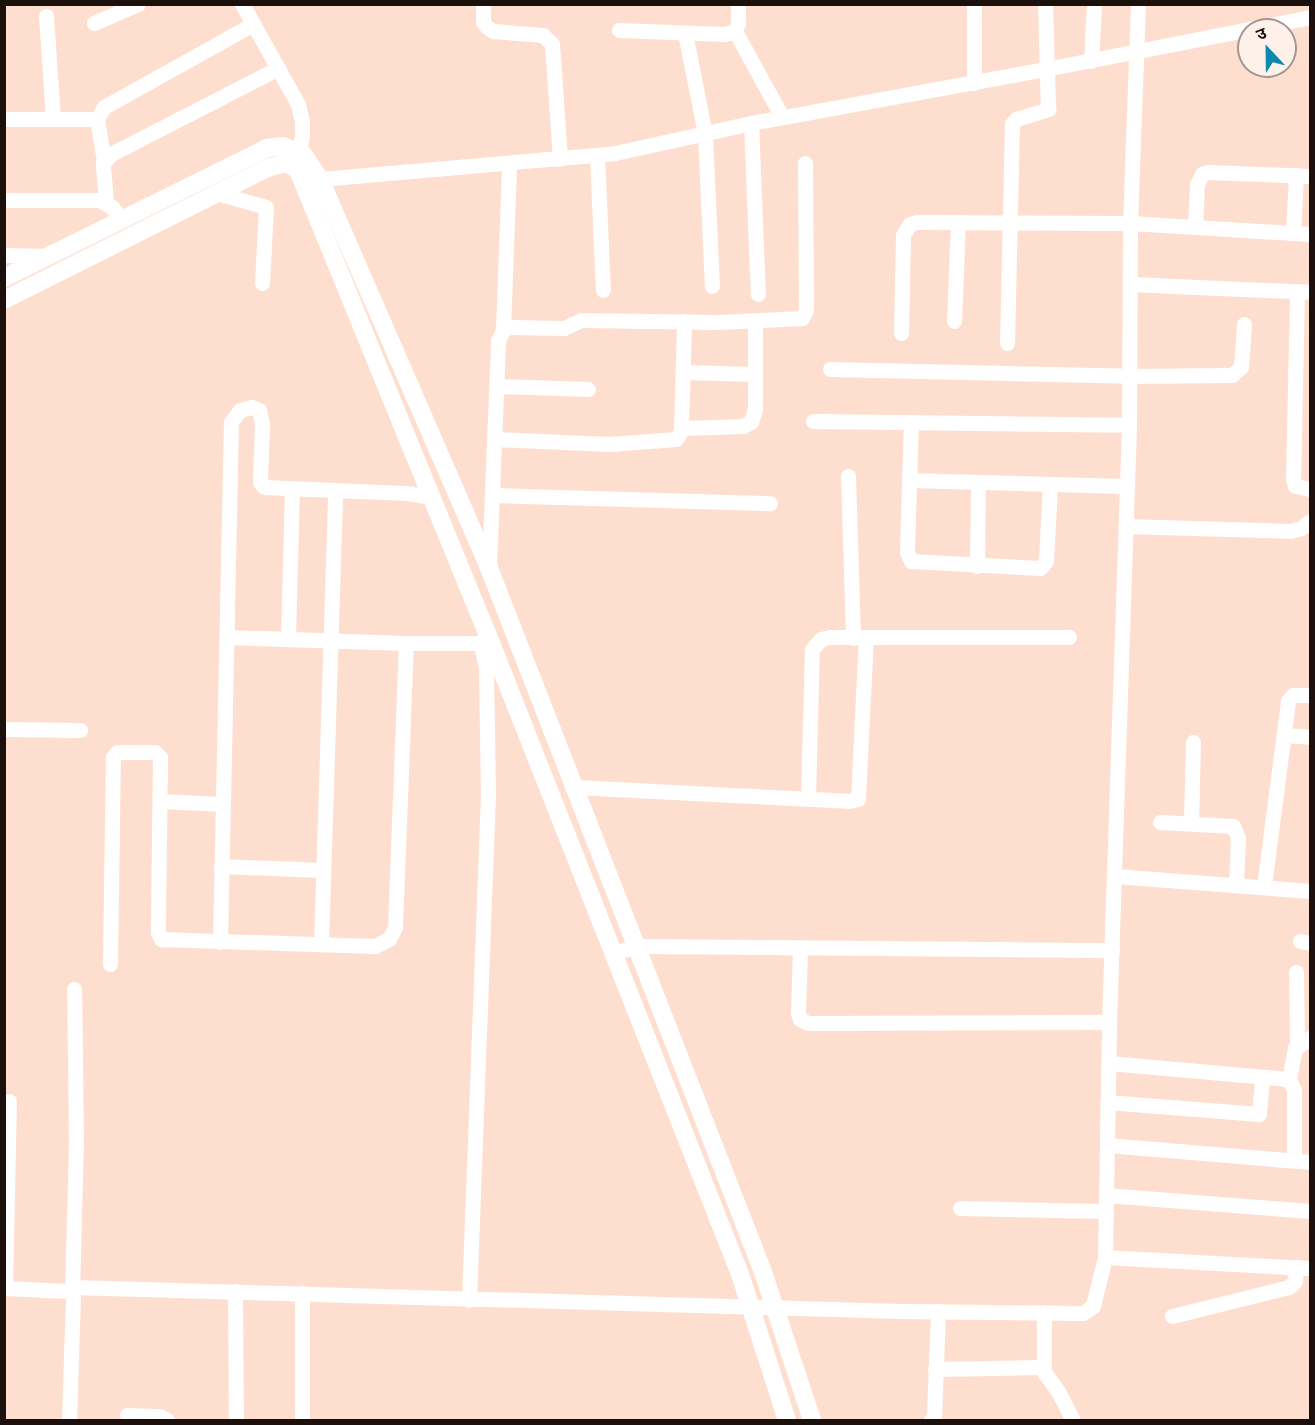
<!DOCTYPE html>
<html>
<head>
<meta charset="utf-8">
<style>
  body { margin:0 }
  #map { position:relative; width:1315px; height:1425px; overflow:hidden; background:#fedfcf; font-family:"Titillium Web","Noto Sans Devanagari",sans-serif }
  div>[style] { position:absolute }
  .minor>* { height:15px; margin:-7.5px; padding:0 7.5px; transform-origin:7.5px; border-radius:7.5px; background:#fff }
  .major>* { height:18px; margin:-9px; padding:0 9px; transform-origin:9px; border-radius:9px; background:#fff }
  span { translate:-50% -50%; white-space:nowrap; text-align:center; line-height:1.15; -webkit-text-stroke:6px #fdf1ea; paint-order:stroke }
  .frame { position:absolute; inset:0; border:6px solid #1b100b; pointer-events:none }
  .north { position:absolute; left:1237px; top:18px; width:60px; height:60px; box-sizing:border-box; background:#fdf1ea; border:2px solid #a39791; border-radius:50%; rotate:338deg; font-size:16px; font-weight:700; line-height:24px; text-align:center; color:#1b100b }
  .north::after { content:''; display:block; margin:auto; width:21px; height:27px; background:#0c89ac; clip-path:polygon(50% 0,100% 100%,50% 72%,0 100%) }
</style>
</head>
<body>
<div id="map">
  <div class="minor">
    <div style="left:242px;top:4px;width:115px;rotate:60.8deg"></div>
    <div style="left:298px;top:104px;width:18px;rotate:77deg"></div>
    <div style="left:302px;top:122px;width:15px;rotate:90deg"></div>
    <div style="left:302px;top:137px;width:27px;rotate:105deg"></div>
    <div style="left:483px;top:4px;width:18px;rotate:90deg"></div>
    <div style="left:483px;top:22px;width:6px;rotate:51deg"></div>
    <div style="left:487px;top:27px;width:7px;rotate:34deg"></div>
    <div style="left:493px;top:31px;width:50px;rotate:4.6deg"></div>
    <div style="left:543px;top:35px;width:13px;rotate:45deg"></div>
    <div style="left:552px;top:44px;width:115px;rotate:86deg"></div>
    <div style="left:974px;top:4px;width:79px;rotate:90deg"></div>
    <div style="left:46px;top:16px;width:103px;rotate:86.1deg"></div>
    <div style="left:94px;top:23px;width:48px;rotate:-23.4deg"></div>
    <div style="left:619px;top:30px;width:106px;rotate:2.2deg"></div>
    <div style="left:725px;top:34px;width:10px;rotate:-17deg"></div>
    <div style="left:735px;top:31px;width:9px;rotate:-69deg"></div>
    <div style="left:738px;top:23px;width:19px;rotate:-90deg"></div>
    <div style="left:735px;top:31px;width:98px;rotate:61.3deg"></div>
    <div style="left:685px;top:33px;width:103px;rotate:78.8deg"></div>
    <div style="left:705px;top:134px;width:152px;rotate:87.4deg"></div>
    <div style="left:1091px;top:61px;width:57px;rotate:-87deg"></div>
    <div style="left:4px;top:119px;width:93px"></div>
    <div style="left:751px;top:123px;width:171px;rotate:87.7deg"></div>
    <div style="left:597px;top:155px;width:135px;rotate:87.5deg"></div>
    <div style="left:104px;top:161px;width:43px;rotate:-99.5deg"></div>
    <div style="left:97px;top:119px;width:14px;rotate:-60deg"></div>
    <div style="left:104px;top:107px;width:171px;rotate:-29.1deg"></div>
    <div style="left:320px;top:179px;width:296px;rotate:-5deg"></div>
    <div style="left:615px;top:153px;width:139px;rotate:-12.4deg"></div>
    <div style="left:751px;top:123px;width:300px;rotate:-10.4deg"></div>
    <div style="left:1046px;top:69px;width:269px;rotate:-11.1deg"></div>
    <div style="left:217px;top:193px;width:51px;rotate:15.9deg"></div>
    <div style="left:266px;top:207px;width:76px;rotate:93deg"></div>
    <div style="left:4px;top:200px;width:95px"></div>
    <div style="left:99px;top:200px;width:15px;rotate:28deg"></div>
    <div style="left:112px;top:207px;width:15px;rotate:53deg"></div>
    <div style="left:106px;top:201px;width:38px;rotate:-95deg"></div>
    <div style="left:103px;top:163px;width:12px;rotate:-48deg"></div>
    <div style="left:111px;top:154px;width:188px;rotate:-27.2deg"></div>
    <div style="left:1195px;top:227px;width:43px;rotate:-87.3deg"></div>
    <div style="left:1197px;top:184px;width:11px;rotate:-63deg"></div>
    <div style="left:1202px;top:174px;width:6px;rotate:-18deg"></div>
    <div style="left:1208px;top:172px;width:102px;rotate:2.2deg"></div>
    <div style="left:1293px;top:233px;width:58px;rotate:-87deg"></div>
    <div style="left:4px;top:255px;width:45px;rotate:1.3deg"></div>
    <div style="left:1130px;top:284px;width:180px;rotate:2.5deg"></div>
    <div style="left:1297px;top:292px;width:187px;rotate:91.2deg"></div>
    <div style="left:1293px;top:479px;width:7px;rotate:74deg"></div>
    <div style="left:1295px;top:486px;width:15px;rotate:11deg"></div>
    <div style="left:954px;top:321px;width:99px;rotate:-87.7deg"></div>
    <div style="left:503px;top:330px;width:7px;rotate:-27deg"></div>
    <div style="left:509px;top:327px;width:55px;rotate:1deg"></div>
    <div style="left:564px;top:328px;width:19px;rotate:-25deg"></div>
    <div style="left:581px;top:320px;width:137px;rotate:0.8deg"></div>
    <div style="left:718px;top:322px;width:84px;rotate:-2.7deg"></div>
    <div style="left:802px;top:318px;width:9px;rotate:-63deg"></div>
    <div style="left:806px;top:310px;width:147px;rotate:-90.4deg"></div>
    <div style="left:901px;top:333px;width:98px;rotate:-88.8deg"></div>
    <div style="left:903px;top:235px;width:13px;rotate:-58deg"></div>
    <div style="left:910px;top:224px;width:7px;rotate:-16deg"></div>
    <div style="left:917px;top:222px;width:213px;rotate:0.3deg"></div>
    <div style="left:1130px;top:223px;width:180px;rotate:3.5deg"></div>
    <div style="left:1007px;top:343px;width:219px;rotate:-88.7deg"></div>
    <div style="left:1012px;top:124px;width:6px;rotate:-51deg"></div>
    <div style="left:1016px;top:119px;width:34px;rotate:-17deg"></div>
    <div style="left:1048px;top:109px;width:105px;rotate:-91.6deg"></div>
    <div style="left:830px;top:369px;width:299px;rotate:1.3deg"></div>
    <div style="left:1129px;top:376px;width:103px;rotate:-0.6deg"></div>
    <div style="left:1232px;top:375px;width:12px;rotate:-42deg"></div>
    <div style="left:1241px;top:367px;width:43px;rotate:-86deg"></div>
    <div style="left:683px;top:372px;width:72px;rotate:1.6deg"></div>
    <div style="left:497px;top:386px;width:91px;rotate:1.9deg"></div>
    <div style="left:813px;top:421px;width:316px;rotate:0.7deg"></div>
    <div style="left:911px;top:422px;width:130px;rotate:91.8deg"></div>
    <div style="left:907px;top:552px;width:10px;rotate:66deg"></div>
    <div style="left:911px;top:561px;width:129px;rotate:3.1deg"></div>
    <div style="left:1040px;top:568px;width:9px;rotate:-49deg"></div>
    <div style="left:1046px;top:561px;width:77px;rotate:-87deg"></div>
    <div style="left:681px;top:428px;width:62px;rotate:-1.8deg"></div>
    <div style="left:743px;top:426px;width:9px;rotate:-27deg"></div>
    <div style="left:751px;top:422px;width:14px;rotate:-73deg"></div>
    <div style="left:755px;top:409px;width:88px;rotate:-90deg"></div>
    <div style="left:495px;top:439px;width:114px;rotate:2.5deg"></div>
    <div style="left:609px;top:444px;width:67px;rotate:-4.3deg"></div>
    <div style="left:676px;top:439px;width:9px;rotate:-58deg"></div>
    <div style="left:681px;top:431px;width:110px;rotate:-88.4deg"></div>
    <div style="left:848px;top:476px;width:162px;rotate:88.2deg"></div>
    <div style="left:909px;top:480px;width:216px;rotate:1.6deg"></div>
    <div style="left:494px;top:495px;width:276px;rotate:1.7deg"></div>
    <div style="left:1125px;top:526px;width:165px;rotate:1.7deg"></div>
    <div style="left:1290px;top:531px;width:11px;rotate:-15deg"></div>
    <div style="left:1301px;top:528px;width:11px;rotate:-38deg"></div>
    <div style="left:977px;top:566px;width:84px;rotate:-89.3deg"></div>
    <div style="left:489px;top:568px;width:228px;rotate:-87.7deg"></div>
    <div style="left:498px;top:340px;width:11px;rotate:-63deg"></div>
    <div style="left:503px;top:330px;width:167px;rotate:-87.9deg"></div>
    <div style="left:227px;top:637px;width:179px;rotate:1.9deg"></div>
    <div style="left:406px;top:643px;width:85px"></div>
    <div style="left:288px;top:639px;width:151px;rotate:-88.5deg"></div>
    <div style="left:4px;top:729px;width:76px;rotate:0.8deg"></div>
    <div style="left:1284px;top:735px;width:26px;rotate:4deg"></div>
    <div style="left:574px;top:787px;width:274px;rotate:2.9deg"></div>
    <div style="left:848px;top:801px;width:10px;rotate:-11deg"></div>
    <div style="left:858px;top:799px;width:161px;rotate:-87.2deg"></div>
    <div style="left:808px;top:797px;width:148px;rotate:-88.5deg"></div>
    <div style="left:812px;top:649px;width:13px;rotate:-48deg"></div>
    <div style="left:821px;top:639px;width:9px;rotate:-13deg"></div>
    <div style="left:830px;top:637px;width:239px"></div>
    <div style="left:160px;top:801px;width:62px;rotate:2.8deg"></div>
    <div style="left:1160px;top:822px;width:73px;rotate:3.1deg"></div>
    <div style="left:1233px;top:826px;width:13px;rotate:67deg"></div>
    <div style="left:1238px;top:838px;width:46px;rotate:92.5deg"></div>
    <div style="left:1191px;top:823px;width:81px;rotate:-88.6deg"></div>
    <div style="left:221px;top:866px;width:101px;rotate:2.3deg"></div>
    <div style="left:1115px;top:876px;width:196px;rotate:4.4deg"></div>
    <div style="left:1264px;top:886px;width:187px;rotate:-82.6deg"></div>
    <div style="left:1288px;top:701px;width:8px;rotate:-50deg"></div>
    <div style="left:1293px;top:695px;width:17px"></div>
    <div style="left:1300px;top:941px;width:10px;rotate:11deg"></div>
    <div style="left:220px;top:942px;width:520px;rotate:-88.79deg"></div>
    <div style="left:231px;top:422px;width:15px;rotate:-53deg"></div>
    <div style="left:240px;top:410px;width:12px;rotate:-14deg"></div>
    <div style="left:252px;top:407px;width:8px;rotate:23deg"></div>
    <div style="left:259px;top:410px;width:14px;rotate:78deg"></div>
    <div style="left:262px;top:424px;width:58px;rotate:92deg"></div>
    <div style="left:260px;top:482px;width:6px;rotate:51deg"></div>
    <div style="left:264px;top:487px;width:142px;rotate:2.4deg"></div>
    <div style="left:406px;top:493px;width:25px;rotate:9deg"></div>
    <div style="left:321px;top:944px;width:453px;rotate:-88.2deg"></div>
    <div style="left:800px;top:948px;width:65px;rotate:91.8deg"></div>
    <div style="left:798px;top:1013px;width:6px;rotate:72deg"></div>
    <div style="left:800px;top:1019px;width:9px;rotate:27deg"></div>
    <div style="left:808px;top:1023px;width:301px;rotate:-0.2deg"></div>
    <div style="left:613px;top:953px;width:25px;rotate:-16deg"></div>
    <div style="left:637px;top:946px;width:475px;rotate:0.5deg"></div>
    <div style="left:110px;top:964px;width:207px;rotate:-89.2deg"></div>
    <div style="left:113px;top:757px;width:6px;rotate:-51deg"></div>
    <div style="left:117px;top:752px;width:38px"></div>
    <div style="left:155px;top:752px;width:7px;rotate:45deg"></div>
    <div style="left:160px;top:757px;width:175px;rotate:90.7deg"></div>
    <div style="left:158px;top:932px;width:8px;rotate:67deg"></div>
    <div style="left:161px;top:939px;width:214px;rotate:1.9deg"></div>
    <div style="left:375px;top:946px;width:16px;rotate:-27deg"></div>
    <div style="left:389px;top:939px;width:13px;rotate:-63deg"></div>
    <div style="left:395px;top:927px;width:284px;rotate:-87.8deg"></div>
    <div style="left:1296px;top:972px;width:73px;rotate:89.2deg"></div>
    <div style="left:1109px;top:1063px;width:181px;rotate:5.1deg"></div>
    <div style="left:1289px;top:1079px;width:12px;rotate:66deg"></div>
    <div style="left:1294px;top:1090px;width:70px;rotate:90deg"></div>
    <div style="left:1289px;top:1079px;width:32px;rotate:-79deg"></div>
    <div style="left:1295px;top:1048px;width:18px;rotate:-34deg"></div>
    <div style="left:1107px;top:1102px;width:152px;rotate:4.5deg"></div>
    <div style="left:1259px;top:1114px;width:37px;rotate:-85deg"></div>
    <div style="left:1107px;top:1145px;width:204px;rotate:4.8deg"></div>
    <div style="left:1106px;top:1195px;width:205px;rotate:4.5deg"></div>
    <div style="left:960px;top:1208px;width:146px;rotate:1.2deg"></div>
    <div style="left:1105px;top:1257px;width:205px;rotate:3.1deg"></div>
    <div style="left:72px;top:1287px;width:829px;rotate:1.66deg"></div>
    <div style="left:901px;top:1311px;width:182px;rotate:0.6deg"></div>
    <div style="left:1083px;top:1313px;width:12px;rotate:-35deg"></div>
    <div style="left:1093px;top:1306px;width:50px;rotate:-76.2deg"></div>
    <div style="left:1105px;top:1257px;width:235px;rotate:-89deg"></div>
    <div style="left:1109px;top:1022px;width:597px;rotate:-88.08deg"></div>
    <div style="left:1129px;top:425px;width:202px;rotate:-89.7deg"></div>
    <div style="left:1130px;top:223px;width:219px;rotate:-87.9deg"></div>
    <div style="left:4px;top:1288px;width:65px;rotate:2.6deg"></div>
    <div style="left:69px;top:1291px;width:6px;rotate:45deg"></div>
    <div style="left:73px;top:1295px;width:125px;rotate:91.8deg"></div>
    <div style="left:5px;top:1288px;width:187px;rotate:-88.8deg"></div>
    <div style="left:235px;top:1291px;width:129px;rotate:89.6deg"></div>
    <div style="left:72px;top:1293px;width:149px;rotate:-88.5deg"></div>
    <div style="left:76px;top:1144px;width:155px;rotate:-90.7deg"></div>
    <div style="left:469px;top:1300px;width:505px;rotate:-87.85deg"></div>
    <div style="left:488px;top:795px;width:128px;rotate:-90.9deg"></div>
    <div style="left:486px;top:667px;width:23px;rotate:-103deg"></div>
    <div style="left:1044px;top:1312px;width:60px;rotate:90deg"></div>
    <div style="left:1044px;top:1372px;width:26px;rotate:54deg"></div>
    <div style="left:1059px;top:1393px;width:30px;rotate:63deg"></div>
    <div style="left:1172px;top:1316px;width:121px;rotate:-13.9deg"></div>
    <div style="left:1289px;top:1287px;width:8px;rotate:-45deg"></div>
    <div style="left:1295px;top:1281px;width:14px;rotate:-86deg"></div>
    <div style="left:935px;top:1369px;width:108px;rotate:-1.1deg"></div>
    <div style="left:127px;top:1415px;width:33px;rotate:2deg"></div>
    <div style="left:160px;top:1416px;width:8px;rotate:30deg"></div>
    <div style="left:302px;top:1420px;width:127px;rotate:-90deg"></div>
    <div style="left:931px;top:1420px;width:5px;rotate:-53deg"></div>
    <div style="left:934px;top:1416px;width:105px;rotate:-87.8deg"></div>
  </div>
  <div class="major">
    <div style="left:4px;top:278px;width:293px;rotate:-26.3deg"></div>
    <div style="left:267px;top:148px;width:16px;rotate:-7deg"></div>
    <div style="left:283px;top:146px;width:22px;rotate:22deg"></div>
    <div style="left:303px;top:154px;width:30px;rotate:56deg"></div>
    <div style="left:320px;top:179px;width:424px;rotate:66.5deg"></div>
    <div style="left:489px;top:568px;width:755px;rotate:68.73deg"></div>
    <div style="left:763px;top:1272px;width:156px;rotate:71.7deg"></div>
    <div style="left:4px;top:300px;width:297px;rotate:-26.6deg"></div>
    <div style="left:270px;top:167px;width:17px;rotate:-13deg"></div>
    <div style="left:287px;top:163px;width:13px;rotate:32deg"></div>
    <div style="left:298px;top:170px;width:511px;rotate:67.8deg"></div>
    <div style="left:491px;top:643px;width:678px;rotate:68.47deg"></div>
    <div style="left:740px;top:1274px;width:153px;rotate:72.2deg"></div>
  </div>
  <div class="frame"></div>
  <div class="north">उ</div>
</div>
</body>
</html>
